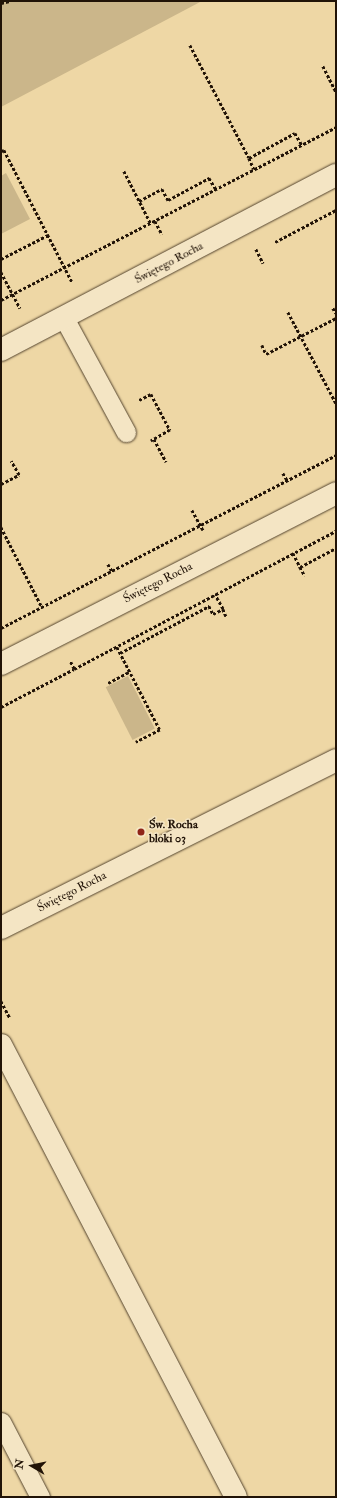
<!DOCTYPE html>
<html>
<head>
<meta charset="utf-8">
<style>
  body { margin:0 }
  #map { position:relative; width:337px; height:1498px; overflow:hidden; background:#eed7a5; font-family:"IM FELL Double Pica",serif }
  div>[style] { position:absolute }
  .green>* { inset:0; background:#cbb68a; transform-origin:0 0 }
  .path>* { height:2.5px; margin-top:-1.25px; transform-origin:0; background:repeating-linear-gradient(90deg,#211307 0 3px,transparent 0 5px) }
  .roads { filter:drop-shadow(0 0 1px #54442e) drop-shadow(0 0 1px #54442e) }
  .service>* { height:19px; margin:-9.5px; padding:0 9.5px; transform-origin:9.5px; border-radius:9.5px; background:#f4e5c4 }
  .minor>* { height:22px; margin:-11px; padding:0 11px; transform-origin:11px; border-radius:11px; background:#f4e5c4 }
  .tertiary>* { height:22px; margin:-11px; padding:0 11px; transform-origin:11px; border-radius:11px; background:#f4e5c4 }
  .dots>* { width:11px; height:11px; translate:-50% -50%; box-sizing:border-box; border:2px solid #f4e5c4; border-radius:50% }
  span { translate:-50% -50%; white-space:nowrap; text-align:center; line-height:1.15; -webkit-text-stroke:3px #f4e5c4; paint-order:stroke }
  .street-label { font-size:12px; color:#211307 }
  .poi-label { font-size:12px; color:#211307; font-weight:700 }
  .left { translate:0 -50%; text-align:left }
  .frame { position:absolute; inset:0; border:2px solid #211307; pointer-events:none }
  .north { position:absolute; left:12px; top:1446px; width:40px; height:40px; -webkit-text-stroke:3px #f4e5c4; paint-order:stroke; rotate:279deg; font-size:11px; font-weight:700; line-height:16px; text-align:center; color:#211307 }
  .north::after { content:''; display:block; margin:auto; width:14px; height:18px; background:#211307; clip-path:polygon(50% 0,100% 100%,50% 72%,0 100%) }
</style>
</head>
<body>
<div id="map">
  <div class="green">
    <div style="clip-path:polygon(1px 1px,202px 1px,1px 107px)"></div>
    <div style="clip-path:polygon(6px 173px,30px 219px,1px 234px,1px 176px)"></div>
    <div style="left:128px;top:676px;width:59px;height:25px;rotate:63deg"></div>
  </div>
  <div class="path">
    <div style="left:1px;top:3px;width:9px;rotate:-13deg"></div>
    <div style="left:190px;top:45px;width:127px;rotate:62.4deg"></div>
    <div style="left:249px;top:158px;width:52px;rotate:-28.5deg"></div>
    <div style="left:295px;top:133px;width:14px;rotate:60deg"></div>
    <div style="left:323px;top:66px;width:29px;rotate:63deg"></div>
    <div style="left:1px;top:151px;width:3px;rotate:-18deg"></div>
    <div style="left:4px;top:150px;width:148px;rotate:62.7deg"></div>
    <div style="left:249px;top:158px;width:12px;rotate:66deg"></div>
    <div style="left:124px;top:171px;width:34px;rotate:63deg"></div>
    <div style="left:155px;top:221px;width:15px;rotate:62deg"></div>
    <div style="left:150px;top:223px;width:25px;rotate:-117deg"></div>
    <div style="left:139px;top:201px;width:26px;rotate:-28deg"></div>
    <div style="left:162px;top:189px;width:13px;rotate:61deg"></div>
    <div style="left:168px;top:200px;width:47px;rotate:-28.2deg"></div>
    <div style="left:209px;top:178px;width:13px;rotate:58deg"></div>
    <div style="left:275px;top:242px;width:69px;rotate:-27.7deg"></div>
    <div style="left:256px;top:249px;width:16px;rotate:63deg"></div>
    <div style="left:1px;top:259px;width:53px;rotate:-27.1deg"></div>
    <div style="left:1px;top:272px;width:41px;rotate:62.2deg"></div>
    <div style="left:1px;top:300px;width:377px;rotate:-27.3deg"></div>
    <div style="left:333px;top:308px;width:6px;rotate:59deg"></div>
    <div style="left:288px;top:312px;width:103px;rotate:62.2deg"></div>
    <div style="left:262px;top:345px;width:10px;rotate:66deg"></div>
    <div style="left:266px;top:354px;width:79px;rotate:-27.2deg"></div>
    <div style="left:139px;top:400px;width:13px;rotate:-27deg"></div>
    <div style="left:151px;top:394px;width:41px;rotate:62.2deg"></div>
    <div style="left:170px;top:430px;width:22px;rotate:150deg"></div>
    <div style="left:154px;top:439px;width:26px;rotate:62deg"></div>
    <div style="left:283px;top:473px;width:8px;rotate:60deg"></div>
    <div style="left:1px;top:484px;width:20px;rotate:-27deg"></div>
    <div style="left:19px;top:475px;width:16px;rotate:-120deg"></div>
    <div style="left:192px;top:510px;width:23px;rotate:61deg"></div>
    <div style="left:1px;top:527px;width:90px;rotate:62.9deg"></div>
    <div style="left:293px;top:553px;width:16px;rotate:63deg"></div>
    <div style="left:300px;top:567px;width:41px;rotate:-27.8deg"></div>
    <div style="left:108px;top:564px;width:8px;rotate:60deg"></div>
    <div style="left:300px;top:567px;width:10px;rotate:61deg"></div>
    <div style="left:223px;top:609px;width:8px;rotate:67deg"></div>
    <div style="left:1px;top:628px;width:377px;rotate:-27.3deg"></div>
    <div style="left:117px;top:647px;width:93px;rotate:62.6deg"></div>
    <div style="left:160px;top:730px;width:27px;rotate:153deg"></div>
    <div style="left:120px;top:653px;width:101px;rotate:-27.8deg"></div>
    <div style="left:209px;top:606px;width:9px;rotate:63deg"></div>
    <div style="left:213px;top:614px;width:11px;rotate:-27deg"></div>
    <div style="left:223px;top:609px;width:16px;rotate:-120deg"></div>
    <div style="left:74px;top:669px;width:296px;rotate:-27.8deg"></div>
    <div style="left:108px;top:683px;width:24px;rotate:-28deg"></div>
    <div style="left:1px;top:707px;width:82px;rotate:-27.5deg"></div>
    <div style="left:74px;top:669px;width:9px;rotate:-117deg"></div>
    <div style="left:1px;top:1001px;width:19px;rotate:62deg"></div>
  </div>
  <div class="roads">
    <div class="service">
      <div style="left:64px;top:318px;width:130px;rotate:61.5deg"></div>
      <div style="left:1px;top:1422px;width:85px;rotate:62.5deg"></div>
    </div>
    <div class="minor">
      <div style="left:1px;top:350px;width:378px;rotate:-27.6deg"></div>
      <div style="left:1px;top:664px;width:376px;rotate:-27deg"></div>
      <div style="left:1px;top:1045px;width:509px;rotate:62.53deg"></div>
    </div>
    <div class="tertiary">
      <div style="left:1px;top:928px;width:375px;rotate:-26.6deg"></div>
    </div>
  </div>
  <div class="dots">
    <div style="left:141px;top:832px;background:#8f2418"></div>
  </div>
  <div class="street-label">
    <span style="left:169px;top:263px;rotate:-28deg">Świętego Rocha</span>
    <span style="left:158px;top:583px;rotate:-27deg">Świętego Rocha</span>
    <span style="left:72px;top:892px;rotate:-27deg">Świętego Rocha</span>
  </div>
  <div class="poi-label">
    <span class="left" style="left:149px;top:832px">Św. Rocha<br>bloki 03</span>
  </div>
  <div class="frame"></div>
  <div class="north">N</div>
</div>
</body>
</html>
